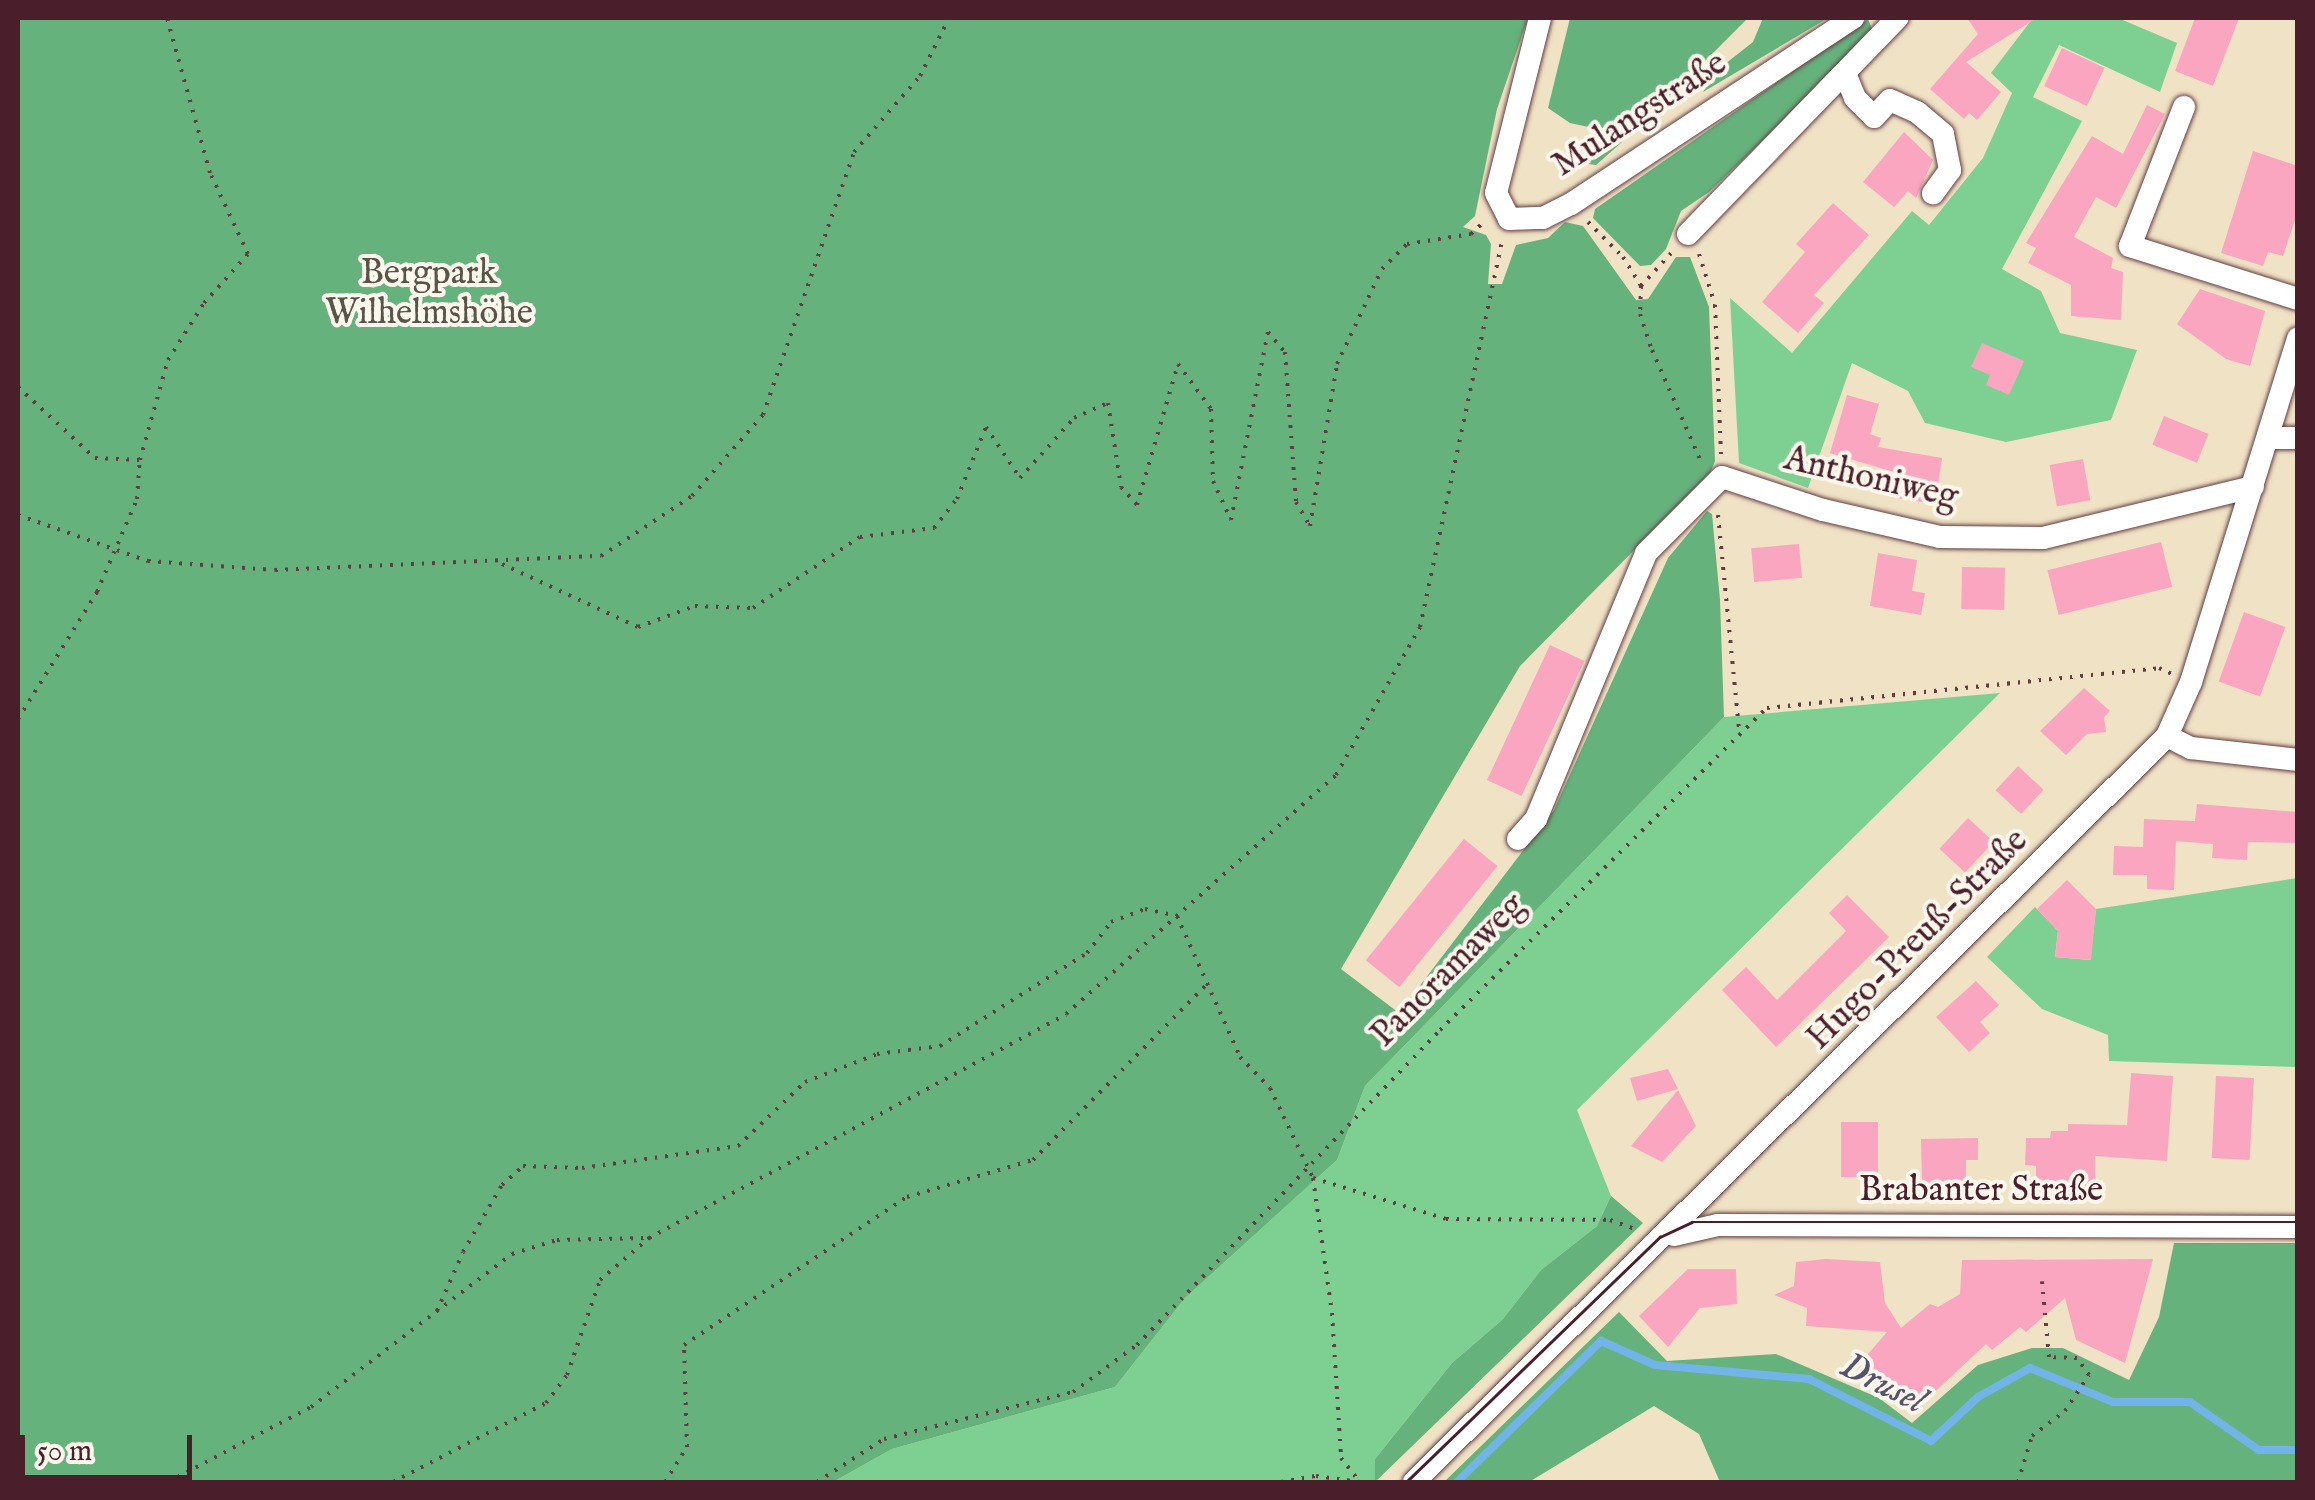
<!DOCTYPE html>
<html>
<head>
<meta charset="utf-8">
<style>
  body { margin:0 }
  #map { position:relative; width:2315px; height:1500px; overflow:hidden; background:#f0e2c5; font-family:"IM FELL English",serif }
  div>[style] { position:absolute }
  .green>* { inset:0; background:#7dd092 }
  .forest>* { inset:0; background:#66b27c }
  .stream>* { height:8px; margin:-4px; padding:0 4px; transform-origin:4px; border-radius:4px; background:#72b4e7 }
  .building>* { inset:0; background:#faa6c1; transform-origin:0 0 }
  .path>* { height:4px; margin-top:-2px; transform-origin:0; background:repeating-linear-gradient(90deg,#633c42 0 2.5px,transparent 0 10.5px) }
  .roads { filter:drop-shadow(0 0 2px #633c42) drop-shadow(0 0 2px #633c42) }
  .minor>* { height:22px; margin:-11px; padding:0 11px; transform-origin:11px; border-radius:11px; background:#fff }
  .tram>* { height:2.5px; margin:-1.25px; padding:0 1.25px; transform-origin:1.25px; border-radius:1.25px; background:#4a1f2b }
  span { translate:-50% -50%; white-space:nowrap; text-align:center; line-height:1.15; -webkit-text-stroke:8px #fbf7ec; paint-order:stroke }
  .street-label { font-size:35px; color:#4a1f2b }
  .park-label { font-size:35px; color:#59544a }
  .water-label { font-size:38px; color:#58536d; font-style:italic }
  .frame { position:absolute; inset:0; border:20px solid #4a1f2b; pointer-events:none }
  .scale { position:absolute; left:20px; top:1435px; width:172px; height:45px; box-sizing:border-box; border:5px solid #4a1f2b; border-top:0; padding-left:12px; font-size:30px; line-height:35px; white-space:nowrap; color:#4a1f2b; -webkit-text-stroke:8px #fbf7ec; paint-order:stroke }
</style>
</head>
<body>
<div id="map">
  <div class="green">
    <div style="clip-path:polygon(2033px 18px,2118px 18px,2177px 43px,2160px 92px,2059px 45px,2033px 97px,2082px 121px,2002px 269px,2041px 291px,2060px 333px,2137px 350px,2111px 420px,2006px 442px,1925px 423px,1908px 391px,1852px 363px,1808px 488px,1739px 463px,1730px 298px,1792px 353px,1912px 211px,1929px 225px,1983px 158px,2012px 93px,1991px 73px)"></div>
    <div style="clip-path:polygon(2000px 693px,1577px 1110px,1611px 1196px,1597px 1226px,1541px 1270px,1503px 1319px,1452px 1363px,1375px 1459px,1375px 1482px,833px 1482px,892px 1449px,1115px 1387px,1185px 1298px,1337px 1160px,1365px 1086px,1724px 717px)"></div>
    <div style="clip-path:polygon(2297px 878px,2297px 1067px,2109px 1061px,2108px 1035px,2042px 1009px,1987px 957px,2035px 907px,2058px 931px,2055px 957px,2090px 960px,2096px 909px)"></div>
  </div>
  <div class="forest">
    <div style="clip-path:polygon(18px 18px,1528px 18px,1497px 109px,1475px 216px,1463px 227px,1486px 235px,1491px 244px,1488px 284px,1502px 284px,1516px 245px,1548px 238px,1565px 222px,1583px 226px,1636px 300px,1648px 299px,1676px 257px,1690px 257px,1709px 307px,1715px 461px,1710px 473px,1520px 666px,1341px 969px,1399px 1013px,1554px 810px,1668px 558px,1707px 511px,1712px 514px,1720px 600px,1724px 717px,1365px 1086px,1337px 1160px,1185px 1298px,1115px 1387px,892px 1449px,833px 1482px,18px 1482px)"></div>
    <div style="clip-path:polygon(1570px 18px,1748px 18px,1674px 92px,1634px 121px,1598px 129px,1570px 123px,1548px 108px)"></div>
    <div style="clip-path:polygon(1763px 18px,1828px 18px,1703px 92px,1711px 75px,1753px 42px)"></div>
    <div style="clip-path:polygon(1868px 19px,1874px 34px,1709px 192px,1681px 211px,1666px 249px,1651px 265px,1640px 266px,1593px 218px,1595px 209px)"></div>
    <div style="clip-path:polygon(1639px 127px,1596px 165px,1575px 162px,1577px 151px,1598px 136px)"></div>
    <div style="clip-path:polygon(1611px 1196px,1643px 1223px,1375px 1482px,1375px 1459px,1452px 1363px,1503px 1319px,1541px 1270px,1597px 1226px)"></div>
    <div style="clip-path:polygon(2174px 1243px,2297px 1243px,2297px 1482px,1720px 1482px,1699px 1434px,1654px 1406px,1529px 1482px,1444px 1482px,1619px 1312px,1667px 1361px,1776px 1354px,1879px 1398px,1912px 1423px,1978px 1365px,2032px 1348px,2063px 1348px,2129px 1380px,2159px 1317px)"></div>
  </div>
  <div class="stream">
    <div style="left:1457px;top:1482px;width:202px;rotate:-44.4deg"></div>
    <div style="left:1601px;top:1341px;width:59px;rotate:24deg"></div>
    <div style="left:1655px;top:1365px;width:155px;rotate:5.2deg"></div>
    <div style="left:1809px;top:1379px;width:137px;rotate:26.9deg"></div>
    <div style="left:1931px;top:1441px;width:64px;rotate:-43.1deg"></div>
    <div style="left:1978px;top:1397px;width:60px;rotate:-29.1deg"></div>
    <div style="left:2030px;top:1368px;width:90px;rotate:22.3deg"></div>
    <div style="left:2113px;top:1402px;width:77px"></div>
    <div style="left:2190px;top:1402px;width:84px;rotate:34.8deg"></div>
    <div style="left:2259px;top:1450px;width:39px"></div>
  </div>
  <div class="building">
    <div style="clip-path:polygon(1967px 18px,2037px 18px,1966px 62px,2001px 92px,1977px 120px,1969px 113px,1964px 119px,1930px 89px,1978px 34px)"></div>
    <div style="clip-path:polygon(2195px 18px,2239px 18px,2213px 86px,2175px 71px)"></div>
    <div style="left:2062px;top:48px;width:47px;height:42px;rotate:25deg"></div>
    <div style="clip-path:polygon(2147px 105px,2165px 114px,2116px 208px,2096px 197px,2074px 237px,2113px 258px,2111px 268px,2123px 272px,2121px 320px,2071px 316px,2071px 285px,2028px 263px,2036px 248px,2026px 243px,2092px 136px,2123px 154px)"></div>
    <div style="clip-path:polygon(1904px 132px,1933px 160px,1916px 198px,1908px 191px,1894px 207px,1863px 182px)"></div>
    <div style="clip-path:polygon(2253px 151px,2298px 166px,2298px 211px,2283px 256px,2268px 252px,2263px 266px,2221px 253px)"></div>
    <div style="clip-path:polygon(1833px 203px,1869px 235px,1814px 295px,1824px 303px,1798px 333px,1762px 302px,1805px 252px,1796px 244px)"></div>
    <div style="clip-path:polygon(2200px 289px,2265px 311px,2250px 366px,2226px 359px,2177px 324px)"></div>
    <div style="clip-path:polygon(1982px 343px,2024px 361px,2009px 395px,1986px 385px,1990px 375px,1971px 367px)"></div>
    <div style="clip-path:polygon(1847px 395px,1879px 404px,1870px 434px,1881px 438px,1878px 447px,1942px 458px,1935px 504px,1897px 498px,1901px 474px,1830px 453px)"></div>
    <div style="left:2164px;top:416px;width:48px;height:31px;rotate:22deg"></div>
    <div style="left:2083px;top:459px;width:42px;height:34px;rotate:80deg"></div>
    <div style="left:2161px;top:542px;width:46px;height:117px;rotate:76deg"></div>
    <div style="left:1799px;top:544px;width:34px;height:48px;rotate:85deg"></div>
    <div style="clip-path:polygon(1878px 553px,1917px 560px,1912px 591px,1925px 593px,1921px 615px,1870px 606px)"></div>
    <div style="left:1962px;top:567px;width:43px;height:42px;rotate:1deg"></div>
    <div style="left:2244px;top:612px;width:44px;height:74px;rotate:20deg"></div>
    <div style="left:1550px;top:645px;width:38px;height:149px;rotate:25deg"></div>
    <div style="clip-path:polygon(2084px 688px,2110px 711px,2104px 717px,2106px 732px,2087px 734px,2066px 755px,2040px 731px)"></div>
    <div style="left:2018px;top:766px;width:35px;height:33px;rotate:43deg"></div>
    <div style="clip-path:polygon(2197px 804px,2298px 812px,2298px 843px,2248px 842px,2247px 860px,2212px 858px,2213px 844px,2176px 841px,2174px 890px,2147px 889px,2147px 875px,2113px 875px,2114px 846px,2143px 847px,2144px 819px,2195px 821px)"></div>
    <div style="left:1968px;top:818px;width:35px;height:42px;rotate:43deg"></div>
    <div style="left:1464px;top:839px;width:43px;height:156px;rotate:39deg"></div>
    <div style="clip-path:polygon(2067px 880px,2096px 909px,2091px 960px,2055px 957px,2058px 931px,2037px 909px)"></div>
    <div style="clip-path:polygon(1847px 895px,1889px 937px,1776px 1047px,1722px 990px,1746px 967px,1777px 1000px,1846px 931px,1829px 913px)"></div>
    <div style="clip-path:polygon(1976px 981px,1999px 1005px,1980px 1022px,1990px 1033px,1969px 1052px,1936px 1017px)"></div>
    <div style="clip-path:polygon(1668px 1069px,1678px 1089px,1637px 1101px,1630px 1078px)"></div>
    <div style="clip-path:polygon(2131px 1073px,2173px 1076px,2167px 1161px,2095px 1156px,2095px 1186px,2036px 1185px,2036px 1166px,2025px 1165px,2026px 1138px,2050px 1138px,2051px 1131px,2068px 1131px,2068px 1124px,2127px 1125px)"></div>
    <div style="left:2216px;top:1076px;width:38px;height:82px;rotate:3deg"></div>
    <div style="clip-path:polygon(1678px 1090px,1696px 1126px,1662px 1162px,1631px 1146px)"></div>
    <div style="left:1841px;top:1122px;width:37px;height:55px"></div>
    <div style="clip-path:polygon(1978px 1138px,1978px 1160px,1966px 1160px,1966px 1184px,1922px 1184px,1921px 1139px)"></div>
    <div style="clip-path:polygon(1826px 1259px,1880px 1262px,1885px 1303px,1901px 1328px,1930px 1304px,1938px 1307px,1960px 1294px,1962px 1260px,2153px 1259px,2125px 1363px,2076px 1340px,2065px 1298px,2026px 1332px,2020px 1327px,1992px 1350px,1986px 1344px,1912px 1413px,1862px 1361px,1887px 1332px,1806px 1326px,1807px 1308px,1774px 1295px,1794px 1286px,1796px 1262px)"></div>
    <div style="clip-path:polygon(1688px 1269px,1736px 1269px,1737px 1304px,1700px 1308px,1668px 1347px,1639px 1316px)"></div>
  </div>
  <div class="path">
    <div style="left:1588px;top:222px;width:49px;rotate:45deg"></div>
    <div style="left:1623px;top:257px;width:34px;rotate:58deg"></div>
    <div style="left:1641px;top:286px;width:28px;rotate:92deg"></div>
    <div style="left:1640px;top:314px;width:38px;rotate:72deg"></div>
    <div style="left:1652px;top:350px;width:124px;rotate:66.3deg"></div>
    <div style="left:1699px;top:254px;width:53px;rotate:72.6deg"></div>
    <div style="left:1715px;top:305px;width:152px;rotate:87.7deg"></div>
    <div style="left:1641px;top:286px;width:49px;rotate:-47.5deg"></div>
    <div style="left:18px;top:387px;width:105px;rotate:42.7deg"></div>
    <div style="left:95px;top:458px;width:45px;rotate:2.5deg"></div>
    <div style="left:140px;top:460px;width:104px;rotate:-74.4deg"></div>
    <div style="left:168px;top:360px;width:67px;rotate:-57.7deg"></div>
    <div style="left:204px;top:303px;width:66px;rotate:-48.1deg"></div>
    <div style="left:248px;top:254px;width:89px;rotate:-115.1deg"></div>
    <div style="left:210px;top:173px;width:161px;rotate:-105.5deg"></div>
    <div style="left:18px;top:515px;width:138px;rotate:19.5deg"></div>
    <div style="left:148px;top:561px;width:127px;rotate:4.1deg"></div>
    <div style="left:275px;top:570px;width:326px;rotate:-2.5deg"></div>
    <div style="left:601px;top:556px;width:109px;rotate:-33.4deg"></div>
    <div style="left:692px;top:496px;width:108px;rotate:-48.8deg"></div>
    <div style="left:763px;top:415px;width:278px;rotate:-70.9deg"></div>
    <div style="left:854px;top:152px;width:101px;rotate:-49deg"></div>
    <div style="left:920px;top:76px;width:65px;rotate:-63.4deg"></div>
    <div style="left:1718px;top:515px;width:215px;rotate:84.4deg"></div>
    <div style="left:502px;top:564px;width:150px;rotate:24.9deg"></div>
    <div style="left:638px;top:627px;width:61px;rotate:-20.2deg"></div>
    <div style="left:695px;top:606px;width:58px;rotate:2deg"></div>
    <div style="left:753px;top:608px;width:128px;rotate:-33.6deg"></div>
    <div style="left:860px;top:537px;width:75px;rotate:-6.9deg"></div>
    <div style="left:934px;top:528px;width:37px;rotate:-52deg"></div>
    <div style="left:957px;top:499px;width:78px;rotate:-68.1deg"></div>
    <div style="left:986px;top:427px;width:61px;rotate:56.3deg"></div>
    <div style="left:1020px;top:478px;width:81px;rotate:-48deg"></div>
    <div style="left:1074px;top:418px;width:37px;rotate:-24deg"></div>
    <div style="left:1108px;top:403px;width:85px;rotate:81.2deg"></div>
    <div style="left:1121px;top:487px;width:24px;rotate:48deg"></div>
    <div style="left:1137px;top:505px;width:147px;rotate:-73.8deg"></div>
    <div style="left:1178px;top:364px;width:56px;rotate:53.7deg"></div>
    <div style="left:1211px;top:409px;width:72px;rotate:88.4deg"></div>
    <div style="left:1213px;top:481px;width:43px;rotate:65.2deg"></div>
    <div style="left:1231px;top:520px;width:192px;rotate:-78.9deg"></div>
    <div style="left:1268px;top:332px;width:26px;rotate:50deg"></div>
    <div style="left:1285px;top:352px;width:150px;rotate:85.8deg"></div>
    <div style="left:1296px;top:502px;width:28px;rotate:60deg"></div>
    <div style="left:1310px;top:526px;width:164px;rotate:-80.5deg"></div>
    <div style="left:1337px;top:364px;width:105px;rotate:-64.7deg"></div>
    <div style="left:1382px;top:269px;width:35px;rotate:-45deg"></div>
    <div style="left:1407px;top:244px;width:65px;rotate:-8.9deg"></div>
    <div style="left:1471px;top:234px;width:19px;rotate:-43deg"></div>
    <div style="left:18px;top:719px;width:150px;rotate:-58.1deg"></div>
    <div style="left:97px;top:592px;width:101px;rotate:-66.7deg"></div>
    <div style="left:137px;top:499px;width:39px;rotate:-86deg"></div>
    <div style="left:1313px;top:1178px;width:139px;rotate:17.1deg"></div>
    <div style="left:1446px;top:1219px;width:164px;rotate:0.3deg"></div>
    <div style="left:1610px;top:1220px;width:27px;rotate:20deg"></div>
    <div style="left:437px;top:1311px;width:64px;rotate:-66.2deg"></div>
    <div style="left:463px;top:1252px;width:78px;rotate:-59.8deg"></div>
    <div style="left:502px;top:1185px;width:28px;rotate:-42deg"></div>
    <div style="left:523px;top:1166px;width:59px;rotate:1.9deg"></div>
    <div style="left:582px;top:1168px;width:158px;rotate:-8deg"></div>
    <div style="left:738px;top:1146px;width:93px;rotate:-43.7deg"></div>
    <div style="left:805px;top:1082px;width:77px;rotate:-21.3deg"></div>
    <div style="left:877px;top:1054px;width:64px;rotate:-7.2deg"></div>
    <div style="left:940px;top:1046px;width:174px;rotate:-32.3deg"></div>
    <div style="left:1087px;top:953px;width:39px;rotate:-52deg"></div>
    <div style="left:1111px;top:922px;width:36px;rotate:-21deg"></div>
    <div style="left:1145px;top:909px;width:33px;rotate:12deg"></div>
    <div style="left:1177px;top:916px;width:154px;rotate:65.9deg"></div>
    <div style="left:1240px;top:1057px;width:43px;rotate:45.9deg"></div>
    <div style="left:1270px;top:1088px;width:100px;rotate:64.5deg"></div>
    <div style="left:1313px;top:1178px;width:136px;rotate:82deg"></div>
    <div style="left:1332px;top:1313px;width:145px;rotate:86.4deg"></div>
    <div style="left:1341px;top:1458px;width:28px;rotate:52deg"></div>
    <div style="left:168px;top:1482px;width:161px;rotate:-27.7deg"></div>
    <div style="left:311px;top:1407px;width:253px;rotate:-37.3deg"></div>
    <div style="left:512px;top:1254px;width:47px;rotate:-17.3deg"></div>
    <div style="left:557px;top:1240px;width:89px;rotate:-1.3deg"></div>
    <div style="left:393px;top:1482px;width:172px;rotate:-27.3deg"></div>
    <div style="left:546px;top:1403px;width:35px;rotate:-53deg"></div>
    <div style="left:567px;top:1375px;width:101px;rotate:-70.8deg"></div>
    <div style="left:600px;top:1280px;width:65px;rotate:-40.6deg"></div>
    <div style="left:649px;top:1238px;width:473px;rotate:-28.2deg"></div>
    <div style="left:1066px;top:1014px;width:361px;rotate:-41.5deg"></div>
    <div style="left:1336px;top:775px;width:170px;rotate:-60.4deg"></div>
    <div style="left:1420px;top:627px;width:398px;rotate:-78deg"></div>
    <div style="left:665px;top:1482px;width:41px;rotate:-57.8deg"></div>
    <div style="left:687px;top:1447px;width:102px;rotate:-91.7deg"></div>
    <div style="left:684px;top:1345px;width:268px;rotate:-33.6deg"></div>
    <div style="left:907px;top:1197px;width:131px;rotate:-16.4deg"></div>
    <div style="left:1033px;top:1160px;width:247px;rotate:-45.3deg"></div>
    <div style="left:817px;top:1482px;width:80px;rotate:-32.7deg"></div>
    <div style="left:884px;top:1439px;width:195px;rotate:-14deg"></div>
    <div style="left:1073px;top:1392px;width:79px;rotate:-36.3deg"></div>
    <div style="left:1137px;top:1345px;width:437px;rotate:-46.1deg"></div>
    <div style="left:1440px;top:1030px;width:459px;rotate:-44.6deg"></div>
    <div style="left:1767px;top:708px;width:394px;rotate:-5.8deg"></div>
    <div style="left:2159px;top:668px;width:14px;rotate:25deg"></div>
    <div style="left:1281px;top:1482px;width:36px;rotate:-10deg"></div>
    <div style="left:1316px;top:1476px;width:44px;rotate:7.8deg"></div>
    <div style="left:2018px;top:1482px;width:48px;rotate:-73.1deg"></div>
    <div style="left:2032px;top:1436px;width:41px;rotate:-37.1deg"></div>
    <div style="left:2065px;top:1411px;width:43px;rotate:-56.3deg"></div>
    <div style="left:2089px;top:1375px;width:21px;rotate:-125deg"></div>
    <div style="left:2077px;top:1358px;width:28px;rotate:-178deg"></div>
    <div style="left:2049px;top:1357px;width:76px;rotate:-95.3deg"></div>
  </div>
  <div class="roads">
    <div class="minor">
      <div style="left:1540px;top:18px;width:180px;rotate:104.1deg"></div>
      <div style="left:1496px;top:193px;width:29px;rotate:63deg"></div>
      <div style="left:1509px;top:219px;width:34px;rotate:-2deg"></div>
      <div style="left:1543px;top:218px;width:31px;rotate:-27deg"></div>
      <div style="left:1571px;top:204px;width:338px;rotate:-33.4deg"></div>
      <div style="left:1845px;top:73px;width:27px;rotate:68deg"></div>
      <div style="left:1855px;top:98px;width:27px;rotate:45deg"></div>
      <div style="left:1874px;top:117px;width:23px;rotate:-47deg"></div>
      <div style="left:1890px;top:100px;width:30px;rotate:24deg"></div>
      <div style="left:1917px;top:112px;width:34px;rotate:40deg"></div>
      <div style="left:1943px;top:134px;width:37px;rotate:79deg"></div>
      <div style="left:1950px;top:170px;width:29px;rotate:126deg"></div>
      <div style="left:2184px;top:107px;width:149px;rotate:111.2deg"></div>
      <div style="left:2130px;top:246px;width:176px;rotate:17.5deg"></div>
      <div style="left:1688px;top:234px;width:301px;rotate:-45.9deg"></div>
      <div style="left:2269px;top:438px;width:29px"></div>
      <div style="left:2167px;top:736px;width:27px;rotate:27deg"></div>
      <div style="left:2191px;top:748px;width:108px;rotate:6.4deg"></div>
      <div style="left:1518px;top:839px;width:27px;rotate:-48deg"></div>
      <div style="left:1536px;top:819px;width:288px;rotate:-67.5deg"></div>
      <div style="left:1646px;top:553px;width:107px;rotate:-45deg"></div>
      <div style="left:1722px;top:477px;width:106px;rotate:18.1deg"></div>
      <div style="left:1823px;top:510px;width:120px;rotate:13deg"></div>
      <div style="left:1940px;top:537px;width:103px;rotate:0.6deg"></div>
      <div style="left:2043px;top:538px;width:216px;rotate:-13.7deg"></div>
      <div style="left:1674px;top:1235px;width:45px;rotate:-12.8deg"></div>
      <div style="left:1718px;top:1225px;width:580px;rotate:0.2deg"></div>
      <div style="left:1414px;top:1482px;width:1060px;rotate:-44.73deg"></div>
      <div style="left:2167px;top:736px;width:59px;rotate:-66deg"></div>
      <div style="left:2191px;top:682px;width:360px;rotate:-72.7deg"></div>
    </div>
  </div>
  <div class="tram">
    <div style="left:1406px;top:1482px;width:353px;rotate:-44deg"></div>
    <div style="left:1660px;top:1237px;width:35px;rotate:-25deg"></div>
    <div style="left:1692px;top:1222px;width:606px"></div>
  </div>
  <div class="street-label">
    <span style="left:1640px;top:115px;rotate:-33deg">Mulangstraße</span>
    <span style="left:1871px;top:479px;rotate:13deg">Anthoniweg</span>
    <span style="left:1918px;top:940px;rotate:-45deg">Hugo-Preuß-Straße</span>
    <span style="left:1449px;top:971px;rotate:-45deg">Panoramaweg</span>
    <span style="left:1981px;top:1191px">Brabanter Straße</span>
  </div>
  <div class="park-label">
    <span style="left:429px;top:294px">Bergpark<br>Wilhelmshöhe</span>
  </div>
  <div class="water-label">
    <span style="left:1882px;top:1385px;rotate:27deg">Drusel</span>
  </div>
  <div class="frame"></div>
  <div class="scale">50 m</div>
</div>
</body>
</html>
